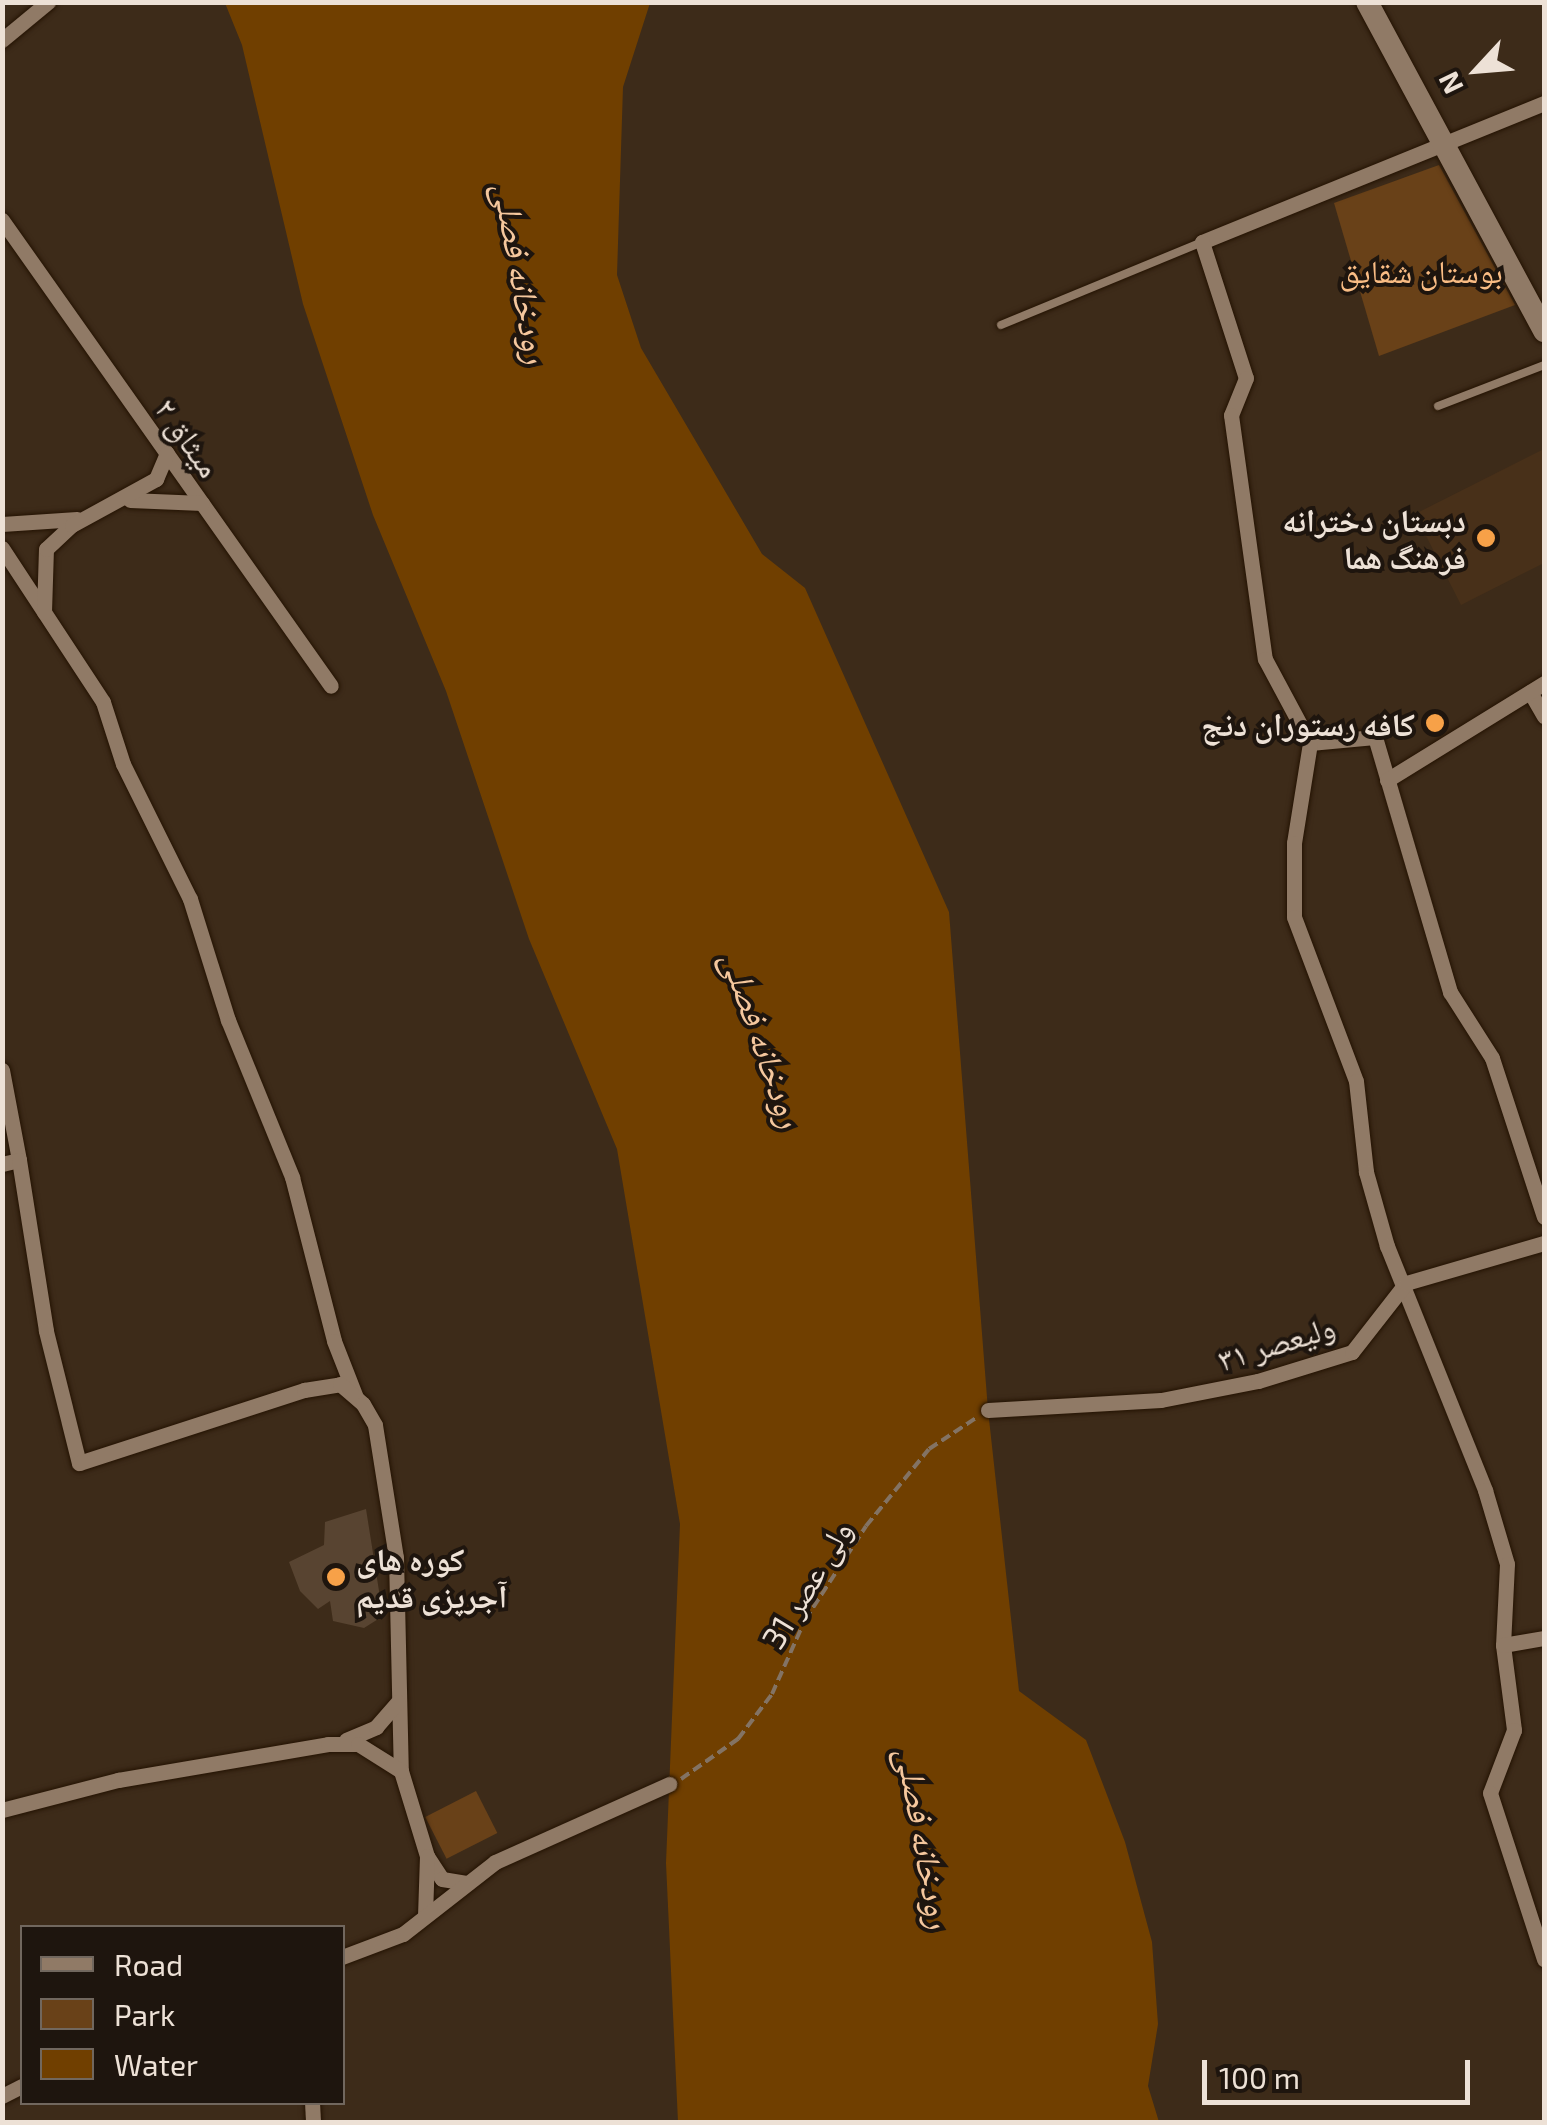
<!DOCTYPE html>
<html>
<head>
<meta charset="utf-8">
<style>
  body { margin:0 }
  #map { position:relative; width:1547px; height:2125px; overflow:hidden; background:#3d2b19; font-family:"Exo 2","Noto Naskh Arabic",sans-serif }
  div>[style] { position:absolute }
  .built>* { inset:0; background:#483019 }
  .green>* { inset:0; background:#694118; transform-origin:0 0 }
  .water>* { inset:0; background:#703f00 }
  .building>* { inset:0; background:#584431 }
  .path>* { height:4px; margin-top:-2px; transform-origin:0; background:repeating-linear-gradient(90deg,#837364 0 10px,transparent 0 15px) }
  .roads { filter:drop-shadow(0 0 2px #241303) drop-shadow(0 0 2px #241303) }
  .lane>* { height:8px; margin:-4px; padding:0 4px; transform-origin:4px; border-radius:4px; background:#907a66 }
  .street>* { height:15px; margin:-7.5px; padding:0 7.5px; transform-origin:7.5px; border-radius:7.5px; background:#907a66 }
  .secondary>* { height:22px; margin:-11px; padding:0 11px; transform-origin:11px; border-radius:11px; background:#907a66 }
  .dots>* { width:28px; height:28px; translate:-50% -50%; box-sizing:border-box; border:5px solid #1e150e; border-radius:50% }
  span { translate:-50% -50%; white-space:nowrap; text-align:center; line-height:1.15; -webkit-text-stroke:8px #1e150e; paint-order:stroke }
  .park-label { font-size:32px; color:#f9bc84 }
  .street-label { font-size:32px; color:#ede1d6 }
  .poi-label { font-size:32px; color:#ede1d6; font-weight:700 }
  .right { translate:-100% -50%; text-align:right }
  .left { translate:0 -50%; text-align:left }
  .water-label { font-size:35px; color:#f5c79d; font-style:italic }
  .frame { position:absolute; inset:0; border:5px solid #ede1d6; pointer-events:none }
  .legend { position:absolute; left:20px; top:1925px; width:325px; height:180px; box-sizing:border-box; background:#1e150e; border:2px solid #71675e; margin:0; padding:12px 18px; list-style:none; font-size:30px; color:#ede1d6 }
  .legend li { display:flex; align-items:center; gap:20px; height:50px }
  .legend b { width:50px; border:2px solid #71675e }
  .north { position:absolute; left:1427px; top:20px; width:100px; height:100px; -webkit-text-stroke:8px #1e150e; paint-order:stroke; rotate:244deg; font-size:28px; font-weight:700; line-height:40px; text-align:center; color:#ede1d6 }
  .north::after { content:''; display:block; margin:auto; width:35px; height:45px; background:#ede1d6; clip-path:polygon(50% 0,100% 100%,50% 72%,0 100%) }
  .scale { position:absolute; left:1202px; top:2060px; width:268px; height:45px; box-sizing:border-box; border:5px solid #ede1d6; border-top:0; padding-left:12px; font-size:30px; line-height:35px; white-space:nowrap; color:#ede1d6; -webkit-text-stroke:8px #1e150e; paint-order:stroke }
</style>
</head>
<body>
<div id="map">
  <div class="built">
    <div style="clip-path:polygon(1544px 449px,1544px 563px,1461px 605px,1415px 514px)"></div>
  </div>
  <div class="green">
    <div style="clip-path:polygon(1439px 165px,1515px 305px,1379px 356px,1334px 203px)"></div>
    <div style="left:476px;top:1791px;width:47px;height:57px;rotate:63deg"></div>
  </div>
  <div class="water">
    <div style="clip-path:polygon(225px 3px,650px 3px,623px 87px,617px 275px,641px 348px,762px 554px,805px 588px,949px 912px,988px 1410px,1019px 1691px,1086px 1740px,1125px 1842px,1152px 1942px,1158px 2024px,1148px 2086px,1159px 2122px,678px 2122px,666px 1863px,680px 1524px,617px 1149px,529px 939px,446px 691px,373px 515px,303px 304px,242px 45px)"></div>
  </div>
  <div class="building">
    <div style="clip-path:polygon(366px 1509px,383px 1616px,364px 1628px,333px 1621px,330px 1601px,318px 1609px,300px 1591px,289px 1562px,324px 1545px,325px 1522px)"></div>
  </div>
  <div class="path">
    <div style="left:681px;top:1779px;width:70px;rotate:-35.1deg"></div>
    <div style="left:738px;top:1739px;width:56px;rotate:-52.9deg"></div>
    <div style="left:772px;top:1694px;width:81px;rotate:-66deg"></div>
    <div style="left:805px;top:1620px;width:112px;rotate:-57deg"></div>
    <div style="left:866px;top:1526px;width:99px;rotate:-50.7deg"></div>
    <div style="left:929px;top:1449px;width:56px;rotate:-33.4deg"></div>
  </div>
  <div class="roads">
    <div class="lane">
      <div style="left:1001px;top:325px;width:217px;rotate:-22.4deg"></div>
      <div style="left:1438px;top:406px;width:114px;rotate:-21.1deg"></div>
    </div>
    <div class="street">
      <div style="left:2px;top:40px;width:60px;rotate:-39.6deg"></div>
      <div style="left:1544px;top:103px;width:369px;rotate:157.9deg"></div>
      <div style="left:1202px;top:242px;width:143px;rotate:72.1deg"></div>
      <div style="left:1246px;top:378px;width:40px;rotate:112deg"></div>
      <div style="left:1231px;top:415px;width:246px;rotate:82.1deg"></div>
      <div style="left:1265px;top:659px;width:95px;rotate:61.8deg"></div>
      <div style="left:1310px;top:743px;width:65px;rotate:-5.3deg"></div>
      <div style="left:1375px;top:737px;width:266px;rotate:73.6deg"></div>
      <div style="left:1450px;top:992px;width:78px;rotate:57.5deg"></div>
      <div style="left:1492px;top:1058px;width:167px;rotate:71.9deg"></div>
      <div style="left:2px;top:220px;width:570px;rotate:54.78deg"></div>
      <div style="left:130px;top:500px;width:72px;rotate:2.4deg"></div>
      <div style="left:2px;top:524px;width:75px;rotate:-3.8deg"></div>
      <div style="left:2px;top:548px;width:184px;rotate:56.7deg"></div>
      <div style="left:103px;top:702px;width:65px;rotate:72.1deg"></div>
      <div style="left:123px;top:764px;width:151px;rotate:63.6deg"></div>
      <div style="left:190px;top:899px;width:127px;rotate:72.6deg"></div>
      <div style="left:228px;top:1020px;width:170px;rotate:67.8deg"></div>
      <div style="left:292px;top:1177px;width:169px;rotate:75.6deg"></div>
      <div style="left:334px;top:1341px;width:60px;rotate:68.6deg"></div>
      <div style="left:44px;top:612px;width:63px;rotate:-88.2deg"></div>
      <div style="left:46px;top:549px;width:35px;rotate:-43deg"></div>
      <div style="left:72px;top:525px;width:96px;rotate:-28.7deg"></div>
      <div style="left:156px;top:479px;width:28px;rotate:-67deg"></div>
      <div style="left:1530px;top:692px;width:28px;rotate:60deg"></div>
      <div style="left:1310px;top:743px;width:101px;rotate:99.1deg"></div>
      <div style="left:1294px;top:843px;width:74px;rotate:90deg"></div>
      <div style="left:1294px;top:917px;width:175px;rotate:69.3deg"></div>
      <div style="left:1356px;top:1081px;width:92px;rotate:83.7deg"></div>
      <div style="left:1366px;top:1172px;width:77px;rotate:74.2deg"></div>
      <div style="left:1387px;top:1246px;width:263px;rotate:68.1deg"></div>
      <div style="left:1485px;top:1490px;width:77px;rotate:73.4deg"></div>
      <div style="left:1507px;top:1564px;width:81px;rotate:92.8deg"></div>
      <div style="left:1503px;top:1645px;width:86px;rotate:82.6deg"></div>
      <div style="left:1514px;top:1730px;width:67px;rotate:110.9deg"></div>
      <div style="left:1490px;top:1793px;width:175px;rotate:72deg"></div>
      <div style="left:1387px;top:780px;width:185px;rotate:-31.7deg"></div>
      <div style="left:2px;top:1070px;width:92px;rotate:79.3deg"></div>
      <div style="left:19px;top:1160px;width:17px;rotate:167deg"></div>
      <div style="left:19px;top:1160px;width:173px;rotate:81deg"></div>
      <div style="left:46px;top:1331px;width:136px;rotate:76deg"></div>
      <div style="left:79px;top:1463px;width:237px;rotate:-18deg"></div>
      <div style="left:304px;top:1390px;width:36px;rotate:-9deg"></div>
      <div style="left:340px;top:1384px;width:30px;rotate:41deg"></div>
      <div style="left:363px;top:1404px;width:24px;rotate:60deg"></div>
      <div style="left:375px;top:1425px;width:134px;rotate:81deg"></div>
      <div style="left:396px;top:1557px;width:214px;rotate:88.7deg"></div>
      <div style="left:401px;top:1771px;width:89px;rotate:73deg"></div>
      <div style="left:427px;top:1856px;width:27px;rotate:57deg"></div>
      <div style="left:442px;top:1879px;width:26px;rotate:9deg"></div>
      <div style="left:988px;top:1410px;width:173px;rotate:-3.3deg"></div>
      <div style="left:1161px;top:1400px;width:99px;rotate:-11.1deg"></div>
      <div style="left:1258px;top:1381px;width:98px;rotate:-17.1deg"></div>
      <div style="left:1352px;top:1352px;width:88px;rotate:-52deg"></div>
      <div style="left:1406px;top:1283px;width:144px;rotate:-16.2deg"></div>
      <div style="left:1503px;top:1645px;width:42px;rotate:-9.7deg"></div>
      <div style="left:346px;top:1740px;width:33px;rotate:-23deg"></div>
      <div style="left:376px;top:1727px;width:33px;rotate:-49deg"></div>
      <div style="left:2px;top:1810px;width:120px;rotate:-14.5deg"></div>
      <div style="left:118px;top:1780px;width:213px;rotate:-9.7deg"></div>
      <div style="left:328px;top:1744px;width:30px"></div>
      <div style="left:358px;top:1744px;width:51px;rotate:32.1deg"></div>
      <div style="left:425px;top:1916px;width:60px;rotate:-88.1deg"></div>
      <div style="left:342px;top:1957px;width:65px;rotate:-20.7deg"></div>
      <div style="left:403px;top:1934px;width:117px;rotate:-38deg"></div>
      <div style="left:495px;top:1862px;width:191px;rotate:-24.1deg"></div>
      <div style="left:2px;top:2096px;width:22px;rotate:-27deg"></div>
      <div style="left:312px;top:2102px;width:20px;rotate:87deg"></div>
    </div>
    <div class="secondary">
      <div style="left:1367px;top:2px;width:374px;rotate:61.7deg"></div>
    </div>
  </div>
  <div class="dots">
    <div style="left:1486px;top:538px;background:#f7a148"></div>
    <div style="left:1435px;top:723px;background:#f7a148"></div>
    <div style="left:336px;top:1577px;background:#f7a148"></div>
  </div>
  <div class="park-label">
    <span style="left:1421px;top:270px">بوستان شقایق</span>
  </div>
  <div class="street-label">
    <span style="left:189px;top:437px;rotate:55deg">میثاق ۲</span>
    <span style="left:1276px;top:1342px;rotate:-17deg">ولیعصر ۳۱</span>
    <span style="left:806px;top:1584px;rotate:-59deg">ولی عصر 31</span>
  </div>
  <div class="poi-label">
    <span class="right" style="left:1466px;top:538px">دبستان دخترانه<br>فرهنگ هما</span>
    <span class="right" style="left:1415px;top:723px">کافه رستوران دنج</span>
    <span class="left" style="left:356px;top:1577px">کوره های<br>آجرپزی قدیم</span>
  </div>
  <div class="water-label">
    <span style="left:523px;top:273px;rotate:80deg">رودخانه فصلی</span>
    <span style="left:764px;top:1039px;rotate:71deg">رودخانه فصلی</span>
    <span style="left:926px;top:1838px;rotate:80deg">رودخانه فصلی</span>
  </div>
  <div class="frame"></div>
  <ul class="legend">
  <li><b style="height:12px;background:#907a66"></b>Road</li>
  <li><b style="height:28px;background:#694118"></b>Park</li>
  <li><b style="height:28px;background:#703f00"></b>Water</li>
  </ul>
  <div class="north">N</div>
  <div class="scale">100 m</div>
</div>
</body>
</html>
